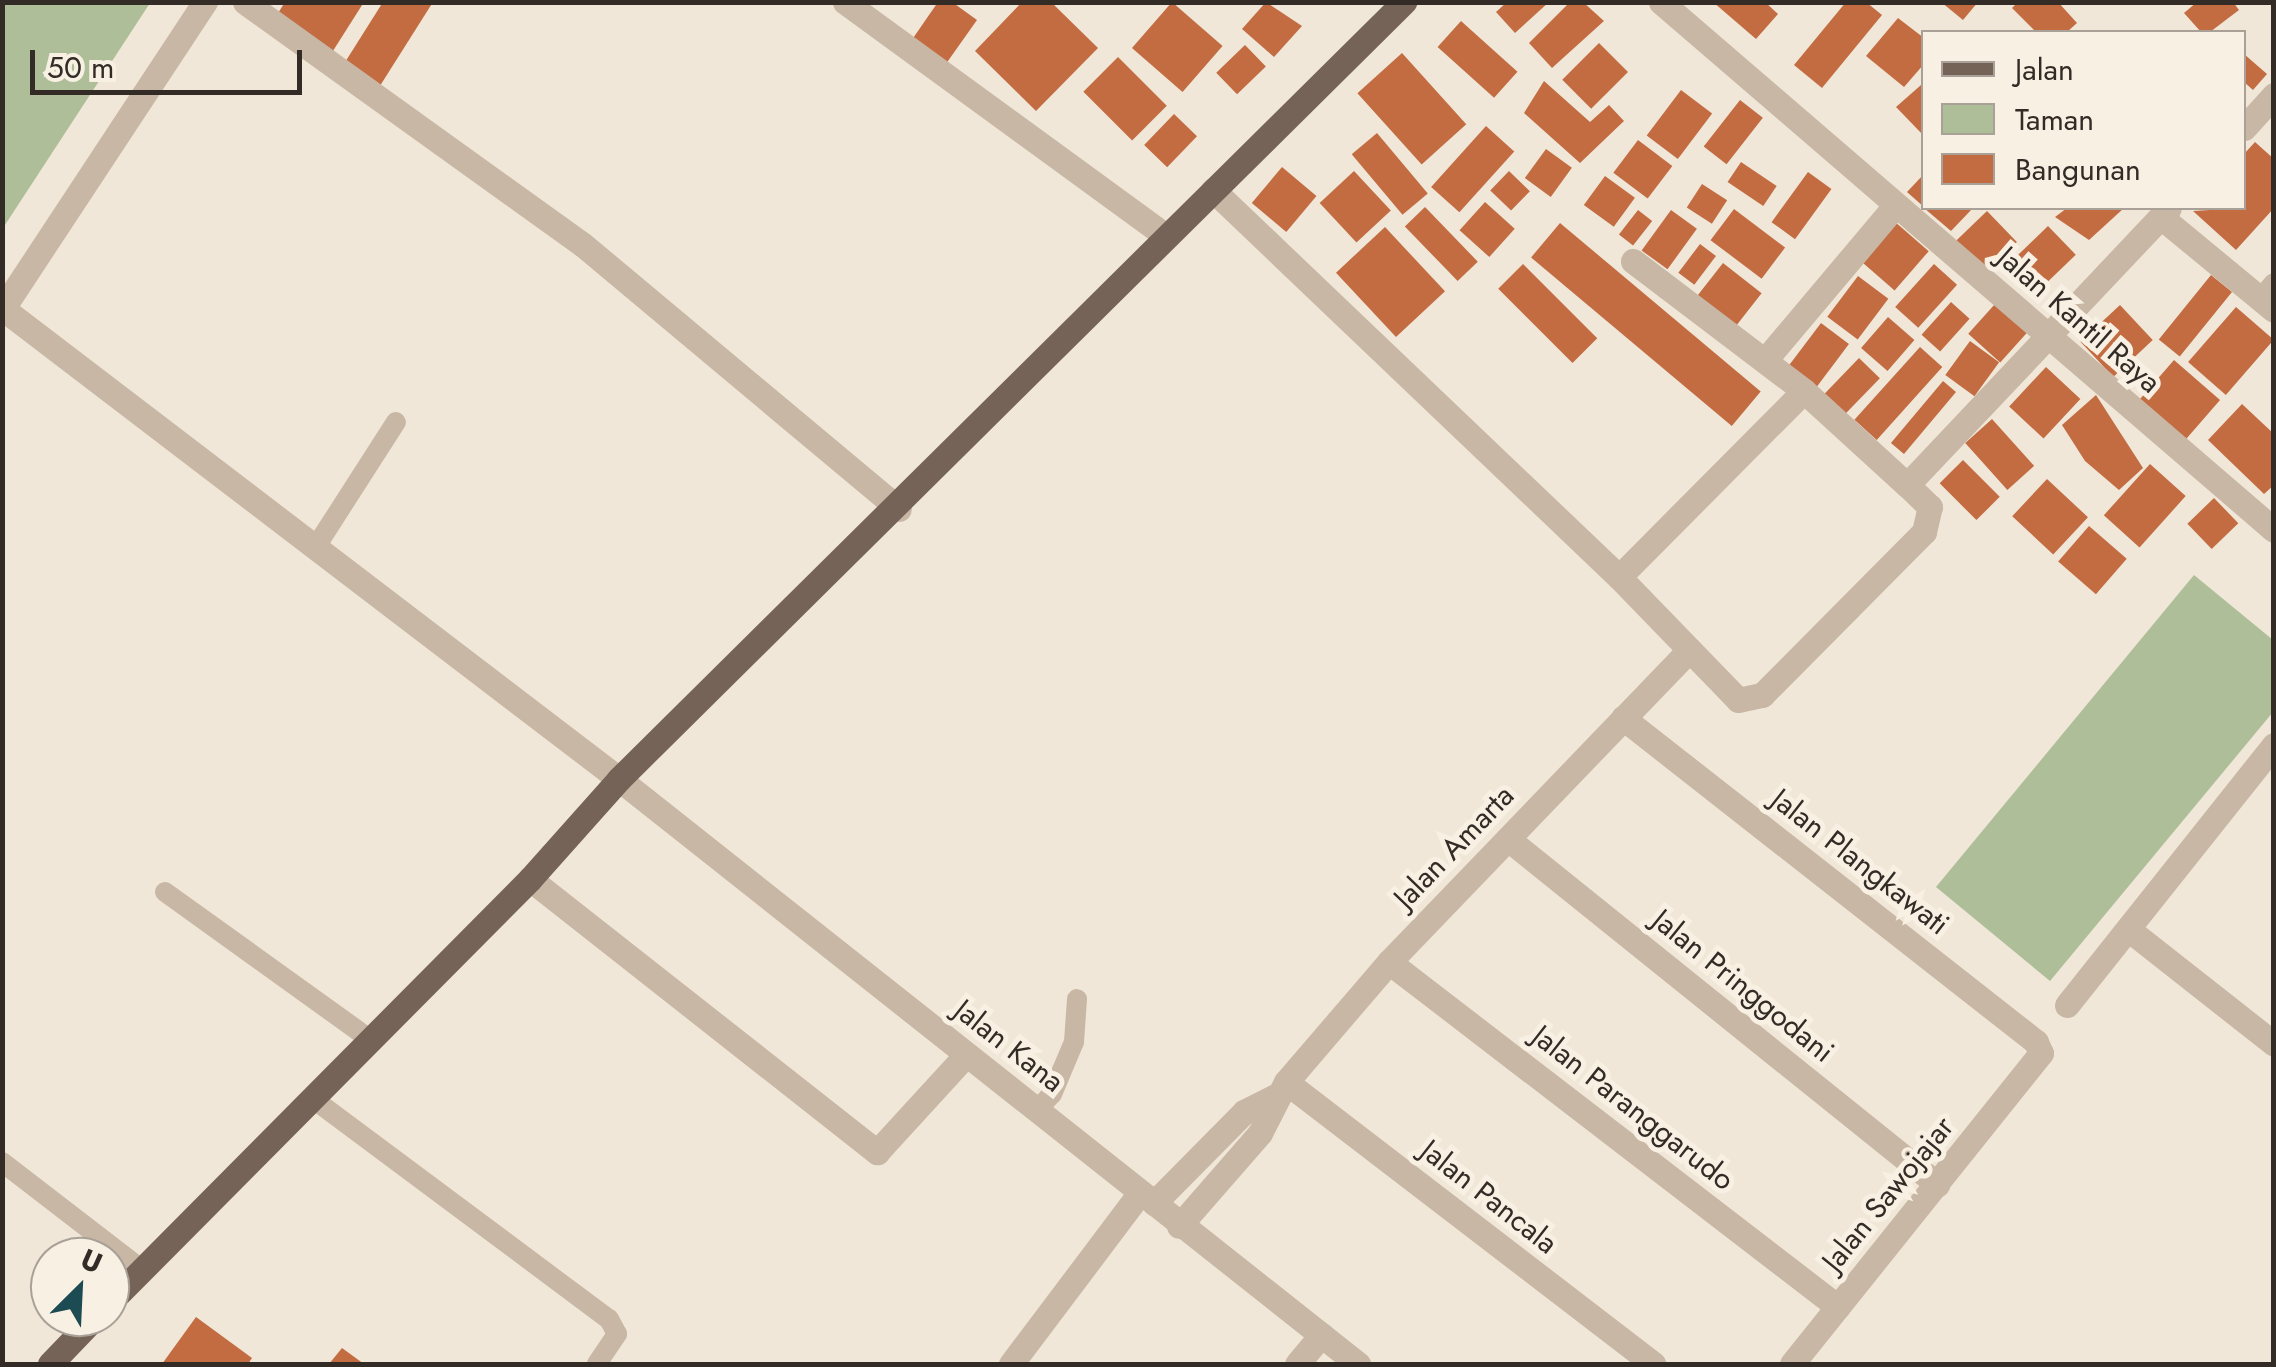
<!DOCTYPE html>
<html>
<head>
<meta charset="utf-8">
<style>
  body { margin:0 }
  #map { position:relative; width:2276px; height:1367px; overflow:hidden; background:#f0e7d8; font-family:Jost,sans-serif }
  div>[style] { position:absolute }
  .green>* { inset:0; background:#aebe98 }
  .building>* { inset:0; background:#c36c42; transform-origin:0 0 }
  .lane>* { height:20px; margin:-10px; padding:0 10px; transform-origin:10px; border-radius:10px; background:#c8b7a4 }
  .street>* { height:25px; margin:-12.5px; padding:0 12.5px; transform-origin:12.5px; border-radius:12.5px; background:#c8b7a4 }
  .primary>* { height:25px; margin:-12.5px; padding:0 12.5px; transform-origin:12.5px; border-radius:12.5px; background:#756357 }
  span { translate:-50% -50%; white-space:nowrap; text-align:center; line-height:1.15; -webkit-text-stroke:10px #f8f0e3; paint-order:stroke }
  .street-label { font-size:30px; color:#332b26 }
  .frame { position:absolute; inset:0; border:5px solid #332b26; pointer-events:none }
  .legend { position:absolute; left:1921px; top:30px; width:325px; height:180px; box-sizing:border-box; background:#f8f0e3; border:2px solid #a9a197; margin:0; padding:12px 18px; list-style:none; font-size:30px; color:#332b26 }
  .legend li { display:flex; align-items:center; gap:20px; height:50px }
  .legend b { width:50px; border:2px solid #a9a197 }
  .north { position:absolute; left:30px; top:1237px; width:100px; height:100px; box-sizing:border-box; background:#f8f0e3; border:2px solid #a9a197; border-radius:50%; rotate:24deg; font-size:28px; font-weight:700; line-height:40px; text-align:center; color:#332b26 }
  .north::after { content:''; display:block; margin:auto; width:35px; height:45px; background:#1c4b53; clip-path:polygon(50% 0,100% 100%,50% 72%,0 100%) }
  .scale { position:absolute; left:30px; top:50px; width:272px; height:45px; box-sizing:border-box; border:5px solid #332b26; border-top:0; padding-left:12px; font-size:30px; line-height:35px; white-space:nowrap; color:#332b26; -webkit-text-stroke:8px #f8f0e3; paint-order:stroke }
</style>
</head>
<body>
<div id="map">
  <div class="green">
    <div style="clip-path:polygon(3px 2px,150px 3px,3px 228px,2px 3px)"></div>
    <div style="clip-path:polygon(2194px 575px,2273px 640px,2273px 712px,2050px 981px,1936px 887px)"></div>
  </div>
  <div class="building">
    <div style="clip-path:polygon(285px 2px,364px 2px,331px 54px,275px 18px)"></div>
    <div style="clip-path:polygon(383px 2px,433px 2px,378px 89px,342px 67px)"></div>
    <div style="clip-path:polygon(938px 2px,952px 2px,977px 20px,943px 68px,909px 44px)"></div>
    <div style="clip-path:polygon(1022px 2px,1051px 2px,1098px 48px,1036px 111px,975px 51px)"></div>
    <div style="left:1172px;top:2px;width:67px;height:61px;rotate:41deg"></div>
    <div style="clip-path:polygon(1266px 2px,1302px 26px,1274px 57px,1242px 29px)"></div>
    <div style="clip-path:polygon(1507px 2px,1549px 2px,1515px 33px,1496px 12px)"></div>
    <div style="clip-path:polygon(1570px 2px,1583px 2px,1604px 21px,1552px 68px,1529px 43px)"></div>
    <div style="clip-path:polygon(1713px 2px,1765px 2px,1778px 14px,1756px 39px)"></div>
    <div style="clip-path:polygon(1846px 2px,1866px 2px,1882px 15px,1822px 88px,1794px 65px)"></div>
    <div style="clip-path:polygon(1941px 2px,1978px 2px,1963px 20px)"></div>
    <div style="clip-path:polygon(2018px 2px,2058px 2px,2077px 23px,2067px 32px,2036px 32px,2012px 8px)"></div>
    <div style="clip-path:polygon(2197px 2px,2233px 2px,2239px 10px,2210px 32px,2201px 32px,2184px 13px)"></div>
    <div style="clip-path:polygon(1898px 18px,1924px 38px,1924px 64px,1904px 87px,1866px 56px)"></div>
    <div style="left:1461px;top:21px;width:76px;height:35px;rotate:42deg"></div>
    <div style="left:1599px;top:43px;width:41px;height:52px;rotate:45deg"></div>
    <div style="left:1245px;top:45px;width:30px;height:40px;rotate:46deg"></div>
    <div style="left:1402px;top:53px;width:96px;height:60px;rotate:48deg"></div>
    <div style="clip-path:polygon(2244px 54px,2267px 74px,2253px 90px,2244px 82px)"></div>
    <div style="left:1118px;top:57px;width:69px;height:49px;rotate:45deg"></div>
    <div style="clip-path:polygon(1544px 81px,1590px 122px,1609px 105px,1624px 121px,1580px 163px,1524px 113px)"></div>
    <div style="clip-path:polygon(1921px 85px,1924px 88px,1924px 136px,1896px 107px)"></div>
    <div style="left:1681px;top:90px;width:39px;height:57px;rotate:37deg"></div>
    <div style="left:1740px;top:100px;width:29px;height:59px;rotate:38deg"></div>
    <div style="left:1174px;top:114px;width:32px;height:43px;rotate:44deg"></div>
    <div style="left:1486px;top:126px;width:38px;height:82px;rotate:42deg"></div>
    <div style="left:1377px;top:133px;width:79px;height:33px;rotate:50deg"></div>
    <div style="left:1638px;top:140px;width:43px;height:41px;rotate:37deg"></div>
    <div style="clip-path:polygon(2255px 142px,2274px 159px,2274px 208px,2236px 250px,2193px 211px,2244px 208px,2244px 154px)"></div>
    <div style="left:1546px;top:149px;width:32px;height:36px;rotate:36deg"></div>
    <div style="left:1741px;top:162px;width:43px;height:24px;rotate:34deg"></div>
    <div style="left:1282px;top:167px;width:45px;height:47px;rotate:40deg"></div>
    <div style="left:1354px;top:171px;width:54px;height:47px;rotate:47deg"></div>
    <div style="left:1509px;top:171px;width:29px;height:27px;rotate:44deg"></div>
    <div style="left:1808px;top:172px;width:29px;height:62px;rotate:36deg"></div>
    <div style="clip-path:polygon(1924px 174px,1924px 207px,1907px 192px)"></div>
    <div style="left:1605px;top:176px;width:37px;height:36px;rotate:36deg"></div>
    <div style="left:1702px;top:184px;width:30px;height:28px;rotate:33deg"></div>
    <div style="left:1485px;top:202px;width:40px;height:38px;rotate:42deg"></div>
    <div style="left:1425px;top:207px;width:76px;height:28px;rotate:46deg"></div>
    <div style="clip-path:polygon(1924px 208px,1973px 208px,1951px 231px)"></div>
    <div style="clip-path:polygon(2067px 208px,2124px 208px,2089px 240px,2055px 217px)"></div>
    <div style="left:1734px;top:209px;width:64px;height:39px;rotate:37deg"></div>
    <div style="left:1638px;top:210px;width:18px;height:31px;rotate:38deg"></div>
    <div style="left:1671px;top:210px;width:32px;height:50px;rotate:36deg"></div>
    <div style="left:1987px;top:211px;width:43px;height:43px;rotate:46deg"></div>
    <div style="left:1894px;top:221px;width:46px;height:52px;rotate:41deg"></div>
    <div style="left:1560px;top:223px;width:262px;height:45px;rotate:40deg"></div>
    <div style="left:2048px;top:226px;width:40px;height:57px;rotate:46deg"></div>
    <div style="left:1385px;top:227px;width:88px;height:67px;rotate:47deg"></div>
    <div style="left:1700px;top:244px;width:20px;height:36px;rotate:37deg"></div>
    <div style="left:1723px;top:263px;width:49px;height:41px;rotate:38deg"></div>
    <div style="left:1523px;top:264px;width:105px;height:35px;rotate:45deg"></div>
    <div style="left:1934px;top:264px;width:31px;height:58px;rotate:42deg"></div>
    <div style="left:2211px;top:275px;width:27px;height:83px;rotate:39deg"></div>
    <div style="left:1858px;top:276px;width:38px;height:51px;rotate:37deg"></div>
    <div style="left:1951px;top:302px;width:25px;height:44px;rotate:42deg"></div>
    <div style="left:1995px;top:304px;width:43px;height:40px;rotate:42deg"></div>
    <div style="left:2120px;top:305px;width:48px;height:54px;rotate:47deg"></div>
    <div style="left:2236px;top:307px;width:50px;height:73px;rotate:41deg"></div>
    <div style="left:1888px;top:317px;width:35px;height:41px;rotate:41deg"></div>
    <div style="left:1821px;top:323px;width:35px;height:59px;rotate:37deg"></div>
    <div style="left:1970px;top:341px;width:36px;height:42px;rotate:36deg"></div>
    <div style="left:1920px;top:347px;width:30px;height:98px;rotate:42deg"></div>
    <div style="left:1859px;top:358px;width:29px;height:53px;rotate:44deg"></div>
    <div style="left:2174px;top:360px;width:61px;height:57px;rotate:41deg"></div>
    <div style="left:2046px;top:367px;width:47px;height:54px;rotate:43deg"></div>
    <div style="left:1943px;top:381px;width:17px;height:81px;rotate:40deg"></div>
    <div style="clip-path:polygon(2096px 395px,2143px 468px,2119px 490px,2085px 461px,2062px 425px)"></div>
    <div style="clip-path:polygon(2242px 404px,2274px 434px,2274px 485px,2264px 494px,2208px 440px)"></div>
    <div style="left:1992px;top:419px;width:63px;height:36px;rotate:48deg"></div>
    <div style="left:1963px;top:460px;width:52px;height:33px;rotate:45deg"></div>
    <div style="left:2150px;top:464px;width:48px;height:69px;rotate:42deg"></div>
    <div style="left:2047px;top:479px;width:56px;height:51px;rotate:43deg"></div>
    <div style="left:2214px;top:498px;width:35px;height:37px;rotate:46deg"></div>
    <div style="left:2089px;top:526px;width:50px;height:47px;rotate:41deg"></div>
    <div style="clip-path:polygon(196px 1317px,252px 1358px,248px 1364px,162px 1364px)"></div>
    <div style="clip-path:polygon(342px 1348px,364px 1364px,329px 1364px)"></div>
  </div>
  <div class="lane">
    <div style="left:2260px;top:299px;width:21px;rotate:-49deg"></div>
    <div style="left:317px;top:545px;width:146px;rotate:-57.3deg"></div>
    <div style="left:165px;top:892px;width:249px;rotate:35.7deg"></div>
    <div style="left:312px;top:1098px;width:370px;rotate:36.7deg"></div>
    <div style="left:609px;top:1319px;width:17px;rotate:62deg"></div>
    <div style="left:617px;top:1334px;width:36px;rotate:124deg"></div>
    <div style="left:1037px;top:1110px;width:22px;rotate:-47deg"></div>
    <div style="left:1052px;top:1094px;width:56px;rotate:-67.1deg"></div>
    <div style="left:1074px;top:1042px;width:43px;rotate:-86deg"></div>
    <div style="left:2px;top:1162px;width:175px;rotate:37.6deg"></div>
  </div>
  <div class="street">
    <div style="left:245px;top:2px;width:415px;rotate:35.7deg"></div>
    <div style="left:582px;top:244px;width:413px;rotate:39.9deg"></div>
    <div style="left:845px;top:2px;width:397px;rotate:36.1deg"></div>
    <div style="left:1661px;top:2px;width:809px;rotate:40.74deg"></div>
    <div style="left:2244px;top:128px;width:45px;rotate:-47.7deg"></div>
    <div style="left:1213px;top:190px;width:561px;rotate:43.63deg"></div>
    <div style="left:1619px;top:577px;width:171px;rotate:45.9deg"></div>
    <div style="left:1738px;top:700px;width:25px;rotate:-12deg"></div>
    <div style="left:1762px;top:695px;width:230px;rotate:-45.2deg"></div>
    <div style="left:1924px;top:532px;width:26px;rotate:-77deg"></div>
    <div style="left:1930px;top:507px;width:32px;rotate:-136deg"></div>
    <div style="left:2161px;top:217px;width:146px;rotate:39.5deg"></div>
    <div style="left:1633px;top:261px;width:215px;rotate:37.2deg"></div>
    <div style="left:2px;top:308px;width:776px;rotate:37.36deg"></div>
    <div style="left:619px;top:779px;width:943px;rotate:38.37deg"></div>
    <div style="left:3px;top:308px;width:367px;rotate:-56.6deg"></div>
    <div style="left:1766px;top:359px;width:200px;rotate:-49.9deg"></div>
    <div style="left:1619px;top:577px;width:262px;rotate:-45.2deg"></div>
    <div style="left:1804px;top:391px;width:139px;rotate:42.4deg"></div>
    <div style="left:1907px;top:485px;width:381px;rotate:-46.6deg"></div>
    <div style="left:1623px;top:718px;width:525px;rotate:38.11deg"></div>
    <div style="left:2036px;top:1042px;width:12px;rotate:66deg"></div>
    <div style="left:2041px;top:1053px;width:398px;rotate:128.7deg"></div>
    <div style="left:1508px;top:839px;width:551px;rotate:38.81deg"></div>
    <div style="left:530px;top:879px;width:442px;rotate:38.2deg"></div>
    <div style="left:877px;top:1152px;width:132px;rotate:-47.5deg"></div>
    <div style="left:2128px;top:929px;width:186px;rotate:38.2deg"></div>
    <div style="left:1389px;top:962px;width:566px;rotate:37.54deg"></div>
    <div style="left:2067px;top:1005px;width:332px;rotate:-51.5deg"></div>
    <div style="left:1286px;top:1082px;width:463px;rotate:37.5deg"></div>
    <div style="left:1154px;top:1203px;width:128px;rotate:-45.3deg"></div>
    <div style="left:1244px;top:1112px;width:34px;rotate:-27deg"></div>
    <div style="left:1179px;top:1226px;width:123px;rotate:-48.9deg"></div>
    <div style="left:1260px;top:1133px;width:57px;rotate:-63deg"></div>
    <div style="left:1286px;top:1082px;width:158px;rotate:-49.4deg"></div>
    <div style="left:1389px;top:962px;width:433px;rotate:-46.1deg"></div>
    <div style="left:1011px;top:1364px;width:214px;rotate:-53deg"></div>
    <div style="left:1297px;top:1364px;width:38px;rotate:-50deg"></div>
  </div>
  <div class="primary">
    <div style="left:110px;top:1302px;width:596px;rotate:-45.2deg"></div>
    <div style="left:530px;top:879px;width:134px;rotate:-48.3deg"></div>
    <div style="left:619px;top:779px;width:1105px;rotate:-44.71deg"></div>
    <div style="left:50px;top:1364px;width:65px;rotate:-46.2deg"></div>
  </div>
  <div class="street-label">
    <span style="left:2079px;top:320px;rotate:41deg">Jalan Kantil Raya</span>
    <span style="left:1454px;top:847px;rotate:-46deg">Jalan Amarta</span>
    <span style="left:1860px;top:862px;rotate:38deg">Jalan Plangkawati</span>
    <span style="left:1743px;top:986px;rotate:39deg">Jalan Pringgodani</span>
    <span style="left:1009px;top:1046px;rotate:38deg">Jalan Kana</span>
    <span style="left:1633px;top:1108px;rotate:38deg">Jalan Paranggarudo</span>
    <span style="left:1888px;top:1194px;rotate:-51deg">Jalan Sawojajar</span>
    <span style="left:1489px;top:1197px;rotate:38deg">Jalan Pancala</span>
  </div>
  <div class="frame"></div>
  <ul class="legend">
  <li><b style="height:12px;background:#756357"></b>Jalan</li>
  <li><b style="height:28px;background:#aebe98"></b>Taman</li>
  <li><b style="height:28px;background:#c36c42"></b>Bangunan</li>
  </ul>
  <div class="north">U</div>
  <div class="scale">50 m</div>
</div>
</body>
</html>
